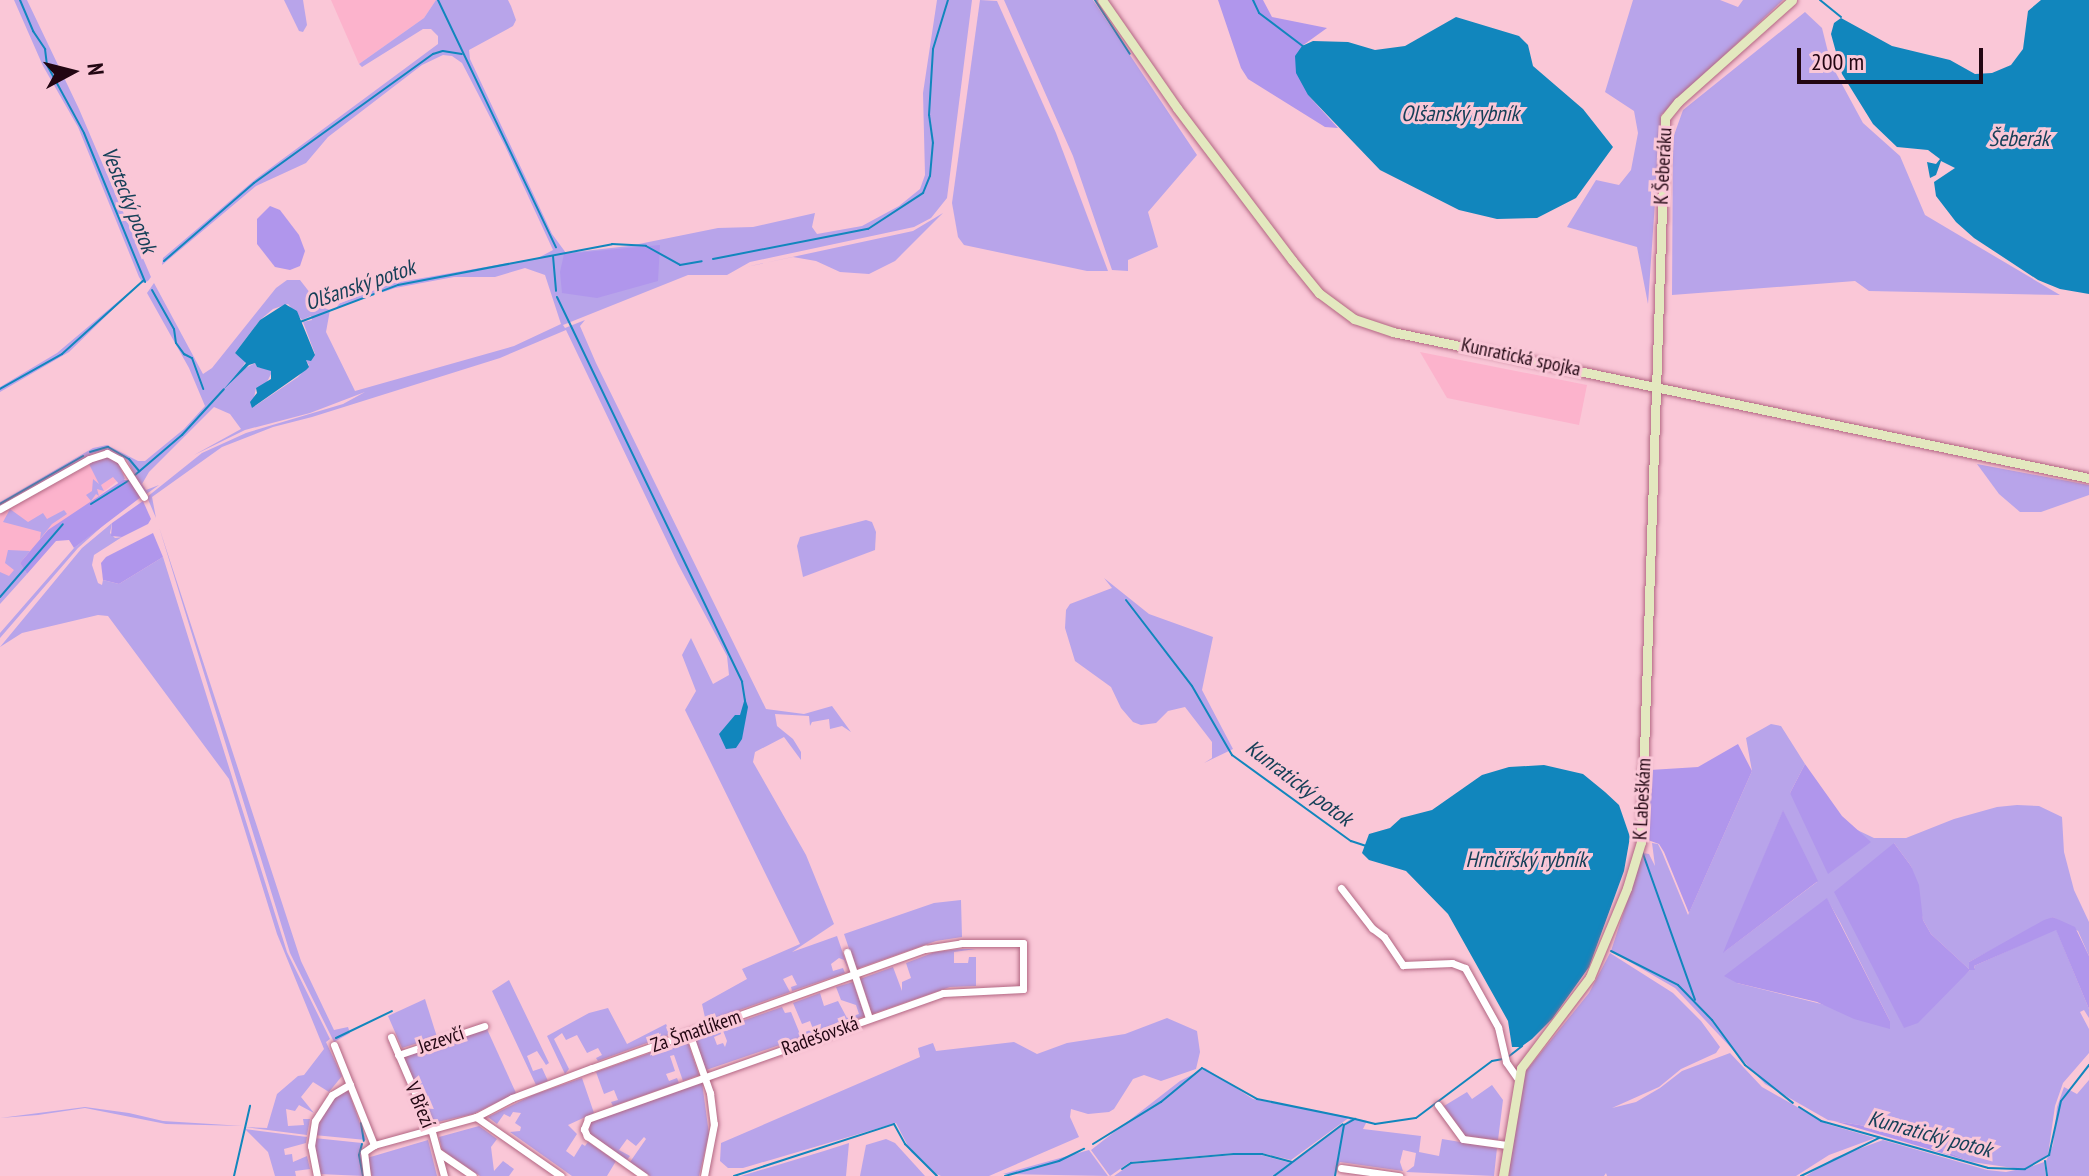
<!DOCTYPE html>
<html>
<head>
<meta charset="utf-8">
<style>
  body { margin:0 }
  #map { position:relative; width:2089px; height:1176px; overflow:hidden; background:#fac7d7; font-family:"PT Sans Narrow",sans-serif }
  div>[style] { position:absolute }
  .built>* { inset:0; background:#fcb3cc }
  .green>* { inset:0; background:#b8a4ea }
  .forest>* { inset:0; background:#b096ec }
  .water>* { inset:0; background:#1186bd }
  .stream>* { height:2px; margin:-1px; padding:0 1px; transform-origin:1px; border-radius:1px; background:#1186bd }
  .roads { filter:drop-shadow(0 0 2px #b26682) drop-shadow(0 0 2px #b26682) }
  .street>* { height:7px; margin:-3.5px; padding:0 3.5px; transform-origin:3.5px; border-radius:3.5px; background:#fff }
  .secondary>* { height:9px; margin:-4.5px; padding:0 4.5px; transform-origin:4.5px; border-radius:4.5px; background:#e3e8bf }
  span { translate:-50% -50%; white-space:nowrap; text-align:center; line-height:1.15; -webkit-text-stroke:6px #fac7d7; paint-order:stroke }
  .street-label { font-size:20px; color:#220612 }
  .water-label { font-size:22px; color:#164058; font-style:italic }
  .north { position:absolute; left:32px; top:32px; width:80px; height:80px; -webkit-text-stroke:6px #fac7d7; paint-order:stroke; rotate:83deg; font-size:22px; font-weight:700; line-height:32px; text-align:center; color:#220612 }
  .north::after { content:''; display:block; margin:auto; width:28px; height:36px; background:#220612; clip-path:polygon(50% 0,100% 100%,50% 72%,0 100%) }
  .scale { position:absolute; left:1797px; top:48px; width:186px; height:36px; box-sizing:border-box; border:4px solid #220612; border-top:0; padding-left:10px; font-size:24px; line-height:28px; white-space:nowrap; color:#220612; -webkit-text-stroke:6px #fac7d7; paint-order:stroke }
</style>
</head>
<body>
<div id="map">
  <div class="built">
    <div style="clip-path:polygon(331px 0,436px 0,424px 18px,359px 64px)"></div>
    <div style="clip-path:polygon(1420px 352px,1587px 385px,1579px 425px,1447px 398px)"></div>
    <div style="clip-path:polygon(99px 460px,126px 474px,56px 530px,0 597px,0 514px)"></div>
  </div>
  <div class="green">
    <div style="clip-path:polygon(14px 0,27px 0,79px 109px,151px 277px,148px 281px,143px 283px,139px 277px,78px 127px,43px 66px)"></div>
    <div style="clip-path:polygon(284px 0,303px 0,307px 25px,303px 32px,299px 31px)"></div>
    <div style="clip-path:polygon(evenodd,436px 0,508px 0,511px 6px,516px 20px,513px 26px,469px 50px,470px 59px,552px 234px,566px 253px,629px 246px,718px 228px,753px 227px,815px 213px,812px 227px,817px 234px,862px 226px,899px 206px,920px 189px,925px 175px,923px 93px,937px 0,972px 0,947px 198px,931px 218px,914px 227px,750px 262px,727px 275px,688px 275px,563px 325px,565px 328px,585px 320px,580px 326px,596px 363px,766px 709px,804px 714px,832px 706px,851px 732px,842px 726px,830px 729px,829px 719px,812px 722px,810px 726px,809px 716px,775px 714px,777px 726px,793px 739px,801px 752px,801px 760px,784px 737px,755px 752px,753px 762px,806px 855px,834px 924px,792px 952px,837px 936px,849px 971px,844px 960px,839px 958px,831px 964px,833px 971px,843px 968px,845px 973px,792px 991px,791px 987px,797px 985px,792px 975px,783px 979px,790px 992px,706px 1022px,702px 1004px,747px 979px,742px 969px,800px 944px,685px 710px,696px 691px,682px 655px,691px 638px,713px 684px,729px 675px,727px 656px,678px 564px,566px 330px,500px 358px,312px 417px,273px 427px,222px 447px,152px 497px,156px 518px,147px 497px,202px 453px,246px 433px,343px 404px,365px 392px,310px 413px,245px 430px,194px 455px,241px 429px,230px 414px,214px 407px,149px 472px,142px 484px,146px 490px,159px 485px,145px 495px,127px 460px,106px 450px,92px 454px,0 507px,0 502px,93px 448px,107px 445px,138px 461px,145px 461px,184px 429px,205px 406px,189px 368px,147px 293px,154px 283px,203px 374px,212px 368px,276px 288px,287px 280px,300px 280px,321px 307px,330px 310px,326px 332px,355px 391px,514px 346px,561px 324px,545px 275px,525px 268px,495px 277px,454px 277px,395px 288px,336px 308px,340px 303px,394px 283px,538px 258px,553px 250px,505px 146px,462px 63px,452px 56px,443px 55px,422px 65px,328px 137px,306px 163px,256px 186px,162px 265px,163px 258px,257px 178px,438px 44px,438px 36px,431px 29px,423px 29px,362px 67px,359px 64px,424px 18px,436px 0,288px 304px,302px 320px,311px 316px,312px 320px,303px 322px,315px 354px,305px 359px,309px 365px,298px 377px,252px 408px,256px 388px,265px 386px,273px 370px,257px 367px,255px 363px,240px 371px,246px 361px,235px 353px,260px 320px,273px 309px,288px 304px)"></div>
    <div style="clip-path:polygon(980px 0,997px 1px,1056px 133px,1108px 271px,1087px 271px,964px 245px,958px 237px,952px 203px)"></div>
    <div style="clip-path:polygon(1004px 0,1093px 0,1197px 155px,1148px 212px,1158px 247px,1128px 260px,1128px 271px,1112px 270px,1073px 156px)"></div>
    <div style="clip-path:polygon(1633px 0,1720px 0,1738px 7px,1743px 0,1783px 0,1661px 115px,1648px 304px,1637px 247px,1567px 227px,1596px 180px,1619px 185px,1631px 170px,1638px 133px,1634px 111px,1605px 92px)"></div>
    <div style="clip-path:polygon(1805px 12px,1822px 28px,1831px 64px,1863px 123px,1900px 156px,1925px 215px,2060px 295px,1869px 291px,1855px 281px,1672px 295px,1673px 138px,1683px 110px)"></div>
    <div style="clip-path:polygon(943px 213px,895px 261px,869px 274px,840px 272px,816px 261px,793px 257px,746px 267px,913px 231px)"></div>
    <div style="clip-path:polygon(140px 283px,69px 352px,0 392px,0 387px,57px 353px)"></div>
    <div style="clip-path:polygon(106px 455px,117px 460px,125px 479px,119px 484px,113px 477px,101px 485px,104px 491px,97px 489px,99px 496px,96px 494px,91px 501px,86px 495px,92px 491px,93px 479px,99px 484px,88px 462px)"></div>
    <div style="clip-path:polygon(1977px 464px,2089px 485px,2089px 495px,2041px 512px,2020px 512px,1999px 494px)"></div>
    <div style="clip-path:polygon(10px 509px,28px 522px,43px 513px,47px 519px,64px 510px,67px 514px,52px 524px,40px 539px,41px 532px,3px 522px)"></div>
    <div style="clip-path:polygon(866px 520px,872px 522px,876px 532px,875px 550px,803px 577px,797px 546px,800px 537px)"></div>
    <div style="clip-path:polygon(107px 522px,78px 548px,0 638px,0 633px,74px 548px)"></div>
    <div style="clip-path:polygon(112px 523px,110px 533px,115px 538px,122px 537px,94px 555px,92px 565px,98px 583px,102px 585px,103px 580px,119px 584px,163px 557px,287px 952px,330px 1039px,326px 1042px,342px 1076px,329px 1092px,313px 1082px,301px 1097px,314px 1113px,299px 1105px,295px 1111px,286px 1109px,288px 1126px,304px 1125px,303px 1119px,310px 1119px,307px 1135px,245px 1127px,267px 1128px,277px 1094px,298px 1076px,304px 1075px,324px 1049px,277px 934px,229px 779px,108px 616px,98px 615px,22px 633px,0 647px,82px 548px)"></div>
    <div style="clip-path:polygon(159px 527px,301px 961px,334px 1030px,348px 1027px,350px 1033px,334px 1042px,290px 953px)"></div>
    <div style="clip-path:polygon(8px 550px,30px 551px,20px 563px,27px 574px,0 604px,0 572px,9px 576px,14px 570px,5px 563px)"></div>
    <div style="clip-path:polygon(1104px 578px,1149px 614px,1213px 637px,1202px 690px,1233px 749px,1204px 763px,1212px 758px,1212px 742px,1185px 707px,1168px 711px,1156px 723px,1141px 725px,1133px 722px,1121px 708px,1111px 687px,1075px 661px,1065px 628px,1066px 610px,1070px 604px,1112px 588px)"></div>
    <div style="clip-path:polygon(evenodd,1771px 724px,1781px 726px,1805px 764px,1790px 793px,1867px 843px,1870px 842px,1853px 828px,1874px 838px,1906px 838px,1954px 819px,1997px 807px,2017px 805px,2039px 806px,2062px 817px,2064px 852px,2074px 890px,2089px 922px,2089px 956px,2078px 931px,2053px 917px,1969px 962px,1975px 969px,1974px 966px,2056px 929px,2089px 1009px,2089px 1018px,2084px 1010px,2080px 1012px,2089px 1029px,2089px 1053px,2063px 1083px,2055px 1106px,2048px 1155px,2024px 1169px,2044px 1162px,2046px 1176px,1806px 1176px,1834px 1158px,1883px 1140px,1987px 1170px,2006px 1172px,2020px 1169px,1972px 1162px,1947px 1152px,1906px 1127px,1878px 1128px,1828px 1120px,1765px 1084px,1675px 988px,1611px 951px,1643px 853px,1649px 854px,1655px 866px,1652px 843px,1658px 844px,1662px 852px,1688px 915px,1752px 771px,1746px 738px,1771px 724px,1783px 811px,1817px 882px,1724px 952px,1728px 943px,1783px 811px,1771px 724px,1894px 843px,1911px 866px,1923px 920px,1931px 934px,1970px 970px,1904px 1027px,1880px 978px,1894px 843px,1771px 724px,1827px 899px,1840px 922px,1890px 1021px,1737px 983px,1827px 899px)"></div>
    <div style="clip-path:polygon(961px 900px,962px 937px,936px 941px,856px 969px,844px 934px,934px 903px)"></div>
    <div style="clip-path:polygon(961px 949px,976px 949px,954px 952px,954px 963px,968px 963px,969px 957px,976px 957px,976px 986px,950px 987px,872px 1014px,860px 979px,893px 967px,902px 991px,902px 982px,911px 978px,906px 963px,935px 952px)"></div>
    <div style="clip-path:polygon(1610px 953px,1673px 993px,1701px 1021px,1720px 1047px,1716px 1053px,1681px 1069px,1659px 1087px,1612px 1108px,1636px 1102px,1660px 1088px,1682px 1071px,1730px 1053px,1762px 1087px,1827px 1124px,1875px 1138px,1829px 1155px,1796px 1176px,1607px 1176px,1606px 1173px,1604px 1176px,1509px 1176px,1516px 1101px,1526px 1071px,1589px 993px)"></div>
    <div style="clip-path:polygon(509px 980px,549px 1063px,546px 1065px,537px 1051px,527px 1056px,533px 1071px,542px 1068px,548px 1081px,536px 1085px,492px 991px)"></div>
    <div style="clip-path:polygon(853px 982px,865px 1016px,706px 1070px,694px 1038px,720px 1029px,721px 1034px,714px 1037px,717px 1045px,723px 1043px,725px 1047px,727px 1041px,722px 1028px,782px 1007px,785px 1013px,791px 1012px,800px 1034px,813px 1029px,810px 1021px,802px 1024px,793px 1003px,820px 993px,824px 1006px,838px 1001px,847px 1018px,859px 1014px,856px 1005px,841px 1000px,836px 987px)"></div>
    <div style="clip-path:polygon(425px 999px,437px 1037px,402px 1048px,388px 1016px)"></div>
    <div style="clip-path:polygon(608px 1008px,627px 1044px,666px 1024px,671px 1034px,598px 1061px,596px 1058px,602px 1055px,598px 1048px,587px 1053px,577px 1035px,566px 1040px,562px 1033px,554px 1039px,569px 1069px,565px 1074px,547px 1036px,589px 1013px)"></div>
    <div style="clip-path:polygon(1167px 1018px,1197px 1031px,1200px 1052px,1196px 1069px,1161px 1081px,1144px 1075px,1133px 1079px,1114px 1109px,1109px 1112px,1088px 1114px,1071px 1109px,1070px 1117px,1079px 1137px,989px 1176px,941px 1176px,934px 1173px,911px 1152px,896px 1123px,743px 1168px,728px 1168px,720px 1161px,721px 1143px,920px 1057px,918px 1048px,933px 1043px,936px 1051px,1014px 1042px,1037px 1054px,1067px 1043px,1125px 1034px)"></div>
    <div style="clip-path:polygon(486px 1027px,516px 1093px,473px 1114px,433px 1123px,403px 1056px)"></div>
    <div style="clip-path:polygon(687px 1040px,699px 1075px,683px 1081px,674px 1055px,670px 1056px,675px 1071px,666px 1074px,669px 1081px,677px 1078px,679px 1083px,613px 1106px,611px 1102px,618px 1100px,614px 1090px,604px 1094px,596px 1072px)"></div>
    <div style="clip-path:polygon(1205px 1068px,1253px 1099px,1350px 1117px,1291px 1160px,1262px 1153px,1234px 1153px,1130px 1162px,1110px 1176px,1091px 1150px,1180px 1081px)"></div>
    <div style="clip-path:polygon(582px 1078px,594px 1113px,568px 1125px,577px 1134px,566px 1151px,574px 1157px,582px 1144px,585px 1146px,588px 1142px,616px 1161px,607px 1176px,572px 1176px,510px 1132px,520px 1131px,521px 1127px,515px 1123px,521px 1113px,513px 1112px,510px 1117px,504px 1114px,497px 1124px,488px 1117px,533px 1095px)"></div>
    <div style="clip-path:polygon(2089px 1080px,2089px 1176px,2048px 1176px,2046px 1161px,2053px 1145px,2057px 1107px,2064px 1087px,2077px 1094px)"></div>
    <div style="clip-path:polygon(702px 1082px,709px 1134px,699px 1176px,650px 1176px,630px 1162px,646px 1139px,644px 1137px,636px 1146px,627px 1139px,619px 1150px,630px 1156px,627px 1160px,589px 1133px,590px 1122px)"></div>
    <div style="clip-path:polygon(1492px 1085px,1503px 1100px,1498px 1140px,1465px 1136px,1444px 1106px,1467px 1092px,1472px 1099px)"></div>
    <div style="clip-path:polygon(348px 1090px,366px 1140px,314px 1135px,327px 1105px,342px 1091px)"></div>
    <div style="clip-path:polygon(85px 1107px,129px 1113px,163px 1121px,243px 1126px,166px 1124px,85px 1108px,38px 1115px,0 1118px)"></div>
    <div style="clip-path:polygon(1352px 1118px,1367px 1121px,1363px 1129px,1421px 1136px,1419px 1152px,1439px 1156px,1442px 1139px,1497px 1148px,1494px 1176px,1406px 1172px,1414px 1166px,1416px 1153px,1403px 1150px,1400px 1162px,1403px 1171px,1340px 1162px,1334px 1176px,1114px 1176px,1131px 1164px,1234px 1155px,1261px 1155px,1291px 1163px)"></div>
    <div style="clip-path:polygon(479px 1126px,497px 1139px,491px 1147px,494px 1171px,503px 1161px,514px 1169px,509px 1176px,480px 1176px,442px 1150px,439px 1137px)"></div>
    <div style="clip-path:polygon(245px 1129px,307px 1137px,306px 1143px,284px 1149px,285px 1155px,292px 1154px,293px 1162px,307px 1156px,310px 1169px,295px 1171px,296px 1176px,275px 1176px,268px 1152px)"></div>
    <div style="clip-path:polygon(314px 1138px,362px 1143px,364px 1176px,319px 1174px)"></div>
    <div style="clip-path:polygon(886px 1139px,895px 1143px,925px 1176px,860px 1176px,866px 1145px)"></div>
    <div style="clip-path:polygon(428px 1140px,437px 1176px,372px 1176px,367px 1158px)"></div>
    <div style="clip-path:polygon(849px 1143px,846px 1176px,741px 1176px,824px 1151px)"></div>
    <div style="clip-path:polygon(1089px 1150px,1108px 1176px,1003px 1174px)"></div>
  </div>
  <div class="forest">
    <div style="clip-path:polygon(1218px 0,1263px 0,1272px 17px,1327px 28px,1302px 46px,1308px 95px,1338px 128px,1325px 127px,1248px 79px,1241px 68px)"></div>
    <div style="clip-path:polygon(270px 206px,280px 210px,299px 235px,305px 251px,300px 266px,290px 270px,275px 267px,257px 244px,257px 219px)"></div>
    <div style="clip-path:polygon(660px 245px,658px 281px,597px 298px,562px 293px,560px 272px,564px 254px)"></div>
    <div style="clip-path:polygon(123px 480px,132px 480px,141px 497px,74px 548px,69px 540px,56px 541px,27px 574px,20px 563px,48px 530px)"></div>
    <div style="clip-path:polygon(143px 501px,151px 519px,148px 524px,122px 537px,111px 536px,112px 523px)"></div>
    <div style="clip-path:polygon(153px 533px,163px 557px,119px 584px,103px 580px,101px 563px,106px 557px)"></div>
    <div style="clip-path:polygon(1738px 744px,1752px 771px,1689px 913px,1664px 852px,1659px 844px,1648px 840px,1650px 770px,1698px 767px)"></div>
    <div style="clip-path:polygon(1805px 764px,1842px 816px,1871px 842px,1828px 874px,1790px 793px)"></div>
    <div style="clip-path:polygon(1783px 810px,1818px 881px,1723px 953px,1727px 943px)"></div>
    <div style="clip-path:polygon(1894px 843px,1911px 866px,1919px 885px,1923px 920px,1931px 934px,1969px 969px,1969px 962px,2044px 920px,2053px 917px,2075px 927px,2089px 956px,2089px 1009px,2056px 930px,1974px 966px,1975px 970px,1970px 970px,1918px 1023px,1904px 1028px,1834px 892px)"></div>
    <div style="clip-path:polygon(1827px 898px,1890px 1021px,1890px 1029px,1854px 1019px,1817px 1002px,1737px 983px,1724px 976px)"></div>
    <div style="clip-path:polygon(1834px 1121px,1878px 1128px,1906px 1127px,1947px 1152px,1972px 1162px)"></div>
  </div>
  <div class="water">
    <div style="clip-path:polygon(2041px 0,2089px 0,2089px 294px,2060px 289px,2038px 280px,1974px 238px,1956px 222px,1936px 196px,1934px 182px,1955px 168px,1941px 161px,1936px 175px,1930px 178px,1927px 162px,1936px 164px,1940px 159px,1928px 150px,1897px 147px,1873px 124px,1842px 74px,1831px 34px,1834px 23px,1841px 18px,1892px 46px,1950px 60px,1975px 74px,1992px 73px,2011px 65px,2023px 49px,2028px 11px)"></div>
    <div style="clip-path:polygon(1456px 17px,1519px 36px,1528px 45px,1533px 66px,1583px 109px,1613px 147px,1576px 198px,1537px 218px,1497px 219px,1459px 210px,1380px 170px,1308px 95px,1296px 73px,1295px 56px,1302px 46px,1313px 41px,1348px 42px,1375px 50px,1405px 46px)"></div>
    <div style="clip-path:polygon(285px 304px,297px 311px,315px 355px,311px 361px,306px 360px,309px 367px,306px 370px,252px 408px,250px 402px,257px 393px,256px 388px,271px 379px,271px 371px,257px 367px,255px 363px,249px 365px,223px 390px,246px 363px,235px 353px,260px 320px)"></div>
    <div style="clip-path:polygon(745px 698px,748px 707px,742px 739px,736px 748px,726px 749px,719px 734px,735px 715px,740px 715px)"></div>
    <div style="clip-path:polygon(1544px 765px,1583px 774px,1605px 792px,1619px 805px,1630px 837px,1624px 871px,1589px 967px,1552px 1019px,1532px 1039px,1521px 1047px,1512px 1047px,1508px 1021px,1448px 914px,1406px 871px,1369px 860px,1362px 853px,1369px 834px,1390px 828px,1401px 818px,1432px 810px,1482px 775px,1509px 767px)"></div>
  </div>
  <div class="stream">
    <div style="left:20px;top:0;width:34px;rotate:67deg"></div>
    <div style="left:33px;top:31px;width:22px;rotate:56deg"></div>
    <div style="left:45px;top:49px;width:16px;rotate:83deg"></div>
    <div style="left:47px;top:65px;width:77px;rotate:61.4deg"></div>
    <div style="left:84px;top:133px;width:161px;rotate:67.7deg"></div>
    <div style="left:438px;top:0;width:274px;rotate:64.5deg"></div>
    <div style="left:1095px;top:0;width:64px;rotate:57.1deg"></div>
    <div style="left:1253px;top:0;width:14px;rotate:65deg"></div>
    <div style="left:1259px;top:13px;width:56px;rotate:37.1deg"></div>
    <div style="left:1820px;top:0;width:27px;rotate:39deg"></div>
    <div style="left:553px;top:256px;width:35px;rotate:85deg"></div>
    <div style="left:713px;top:259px;width:158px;rotate:-11deg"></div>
    <div style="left:868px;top:229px;width:66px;rotate:-33.2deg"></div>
    <div style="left:923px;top:193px;width:18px;rotate:-68deg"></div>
    <div style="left:930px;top:176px;width:33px;rotate:-85deg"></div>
    <div style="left:933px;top:143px;width:28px;rotate:-98deg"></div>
    <div style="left:929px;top:115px;width:66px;rotate:-86.5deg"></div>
    <div style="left:933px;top:49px;width:51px;rotate:-73deg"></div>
    <div style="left:164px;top:261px;width:119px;rotate:-40.9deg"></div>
    <div style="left:254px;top:183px;width:221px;rotate:-35.8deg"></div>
    <div style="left:433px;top:54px;width:10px;rotate:-17deg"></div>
    <div style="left:443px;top:51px;width:19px;rotate:9deg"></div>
    <div style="left:152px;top:290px;width:45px;rotate:60.6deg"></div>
    <div style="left:174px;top:329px;width:14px;rotate:82deg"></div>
    <div style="left:176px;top:343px;width:14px;rotate:54deg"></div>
    <div style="left:184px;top:354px;width:9px;rotate:27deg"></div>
    <div style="left:192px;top:358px;width:33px;rotate:70deg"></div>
    <div style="left:557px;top:297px;width:427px;rotate:64.3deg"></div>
    <div style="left:742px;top:682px;width:19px;rotate:81deg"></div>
    <div style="left:300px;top:322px;width:105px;rotate:-20.7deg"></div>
    <div style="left:398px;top:285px;width:218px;rotate:-10.8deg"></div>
    <div style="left:612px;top:244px;width:34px;rotate:3deg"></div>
    <div style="left:646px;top:246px;width:39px;rotate:29deg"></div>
    <div style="left:680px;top:265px;width:22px;rotate:-10deg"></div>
    <div style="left:0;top:389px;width:71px;rotate:-29.4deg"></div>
    <div style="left:62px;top:354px;width:110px;rotate:-42.1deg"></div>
    <div style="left:90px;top:452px;width:19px;rotate:-16deg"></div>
    <div style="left:108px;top:447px;width:24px;rotate:30deg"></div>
    <div style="left:129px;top:459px;width:16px;rotate:50deg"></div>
    <div style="left:135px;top:475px;width:62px;rotate:-40.4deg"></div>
    <div style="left:182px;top:435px;width:62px;rotate:-47.6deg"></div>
    <div style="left:0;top:504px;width:96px;rotate:-30deg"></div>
    <div style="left:91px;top:504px;width:44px;rotate:-31.9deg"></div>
    <div style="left:0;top:597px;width:96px;rotate:-49.2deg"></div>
    <div style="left:1126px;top:600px;width:108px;rotate:52.5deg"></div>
    <div style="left:1192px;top:686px;width:80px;rotate:59.9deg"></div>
    <div style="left:1232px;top:755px;width:147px;rotate:35.9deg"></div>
    <div style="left:1351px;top:841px;width:16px;rotate:18deg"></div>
    <div style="left:1642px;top:851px;width:158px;rotate:70.4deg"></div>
    <div style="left:1611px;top:951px;width:75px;rotate:26.9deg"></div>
    <div style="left:1678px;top:985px;width:49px;rotate:45.8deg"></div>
    <div style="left:1712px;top:1020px;width:56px;rotate:53.7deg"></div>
    <div style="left:1745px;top:1065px;width:61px;rotate:38.4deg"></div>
    <div style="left:336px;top:1038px;width:62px;rotate:-25.7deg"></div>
    <div style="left:1508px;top:1057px;width:18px;rotate:-38deg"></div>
    <div style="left:1799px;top:1107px;width:26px;rotate:32deg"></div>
    <div style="left:1821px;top:1121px;width:173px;rotate:15.7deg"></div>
    <div style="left:1988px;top:1168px;width:37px;rotate:2deg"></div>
    <div style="left:2025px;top:1169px;width:28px;rotate:-30deg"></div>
    <div style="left:2049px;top:1155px;width:55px;rotate:-77.5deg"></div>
    <div style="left:2061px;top:1101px;width:46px;rotate:-52.1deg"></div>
    <div style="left:361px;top:1123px;width:18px;rotate:81deg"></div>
    <div style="left:362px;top:1144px;width:11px;rotate:105deg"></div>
    <div style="left:359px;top:1155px;width:21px;rotate:79deg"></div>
    <div style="left:1093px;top:1144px;width:80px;rotate:-31.7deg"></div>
    <div style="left:1161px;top:1102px;width:53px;rotate:-39.7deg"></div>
    <div style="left:1202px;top:1068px;width:63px;rotate:29.4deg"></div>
    <div style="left:1257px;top:1099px;width:100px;rotate:11.5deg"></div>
    <div style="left:2045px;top:1161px;width:15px;rotate:82deg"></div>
    <div style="left:1122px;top:1169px;width:11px;rotate:-34deg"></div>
    <div style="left:1131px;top:1163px;width:103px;rotate:-5deg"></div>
    <div style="left:1234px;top:1154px;width:28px"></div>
    <div style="left:1262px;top:1154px;width:30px;rotate:15deg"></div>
    <div style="left:234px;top:1176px;width:72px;rotate:-77.1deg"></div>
    <div style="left:734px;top:1176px;width:168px;rotate:-18deg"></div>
    <div style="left:894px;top:1124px;width:23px;rotate:61deg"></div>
    <div style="left:905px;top:1144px;width:45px;rotate:45deg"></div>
    <div style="left:1005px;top:1176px;width:56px;rotate:-15.5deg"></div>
    <div style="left:1059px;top:1161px;width:28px;rotate:-26deg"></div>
    <div style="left:1274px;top:1176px;width:86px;rotate:-37deg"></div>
    <div style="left:1335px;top:1176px;width:52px;rotate:-80deg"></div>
    <div style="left:1344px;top:1125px;width:13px;rotate:-29deg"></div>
    <div style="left:1355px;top:1119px;width:21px;rotate:14deg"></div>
    <div style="left:1375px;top:1124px;width:41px;rotate:-8.3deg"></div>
    <div style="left:1416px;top:1118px;width:95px;rotate:-36.9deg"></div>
    <div style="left:1492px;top:1061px;width:11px;rotate:-10deg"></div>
    <div style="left:1801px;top:1176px;width:87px;rotate:-26deg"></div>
  </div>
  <div class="roads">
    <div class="street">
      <div style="left:0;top:509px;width:102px;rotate:-29.3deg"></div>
      <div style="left:89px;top:459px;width:19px;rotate:-18deg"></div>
      <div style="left:107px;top:453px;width:15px;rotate:28deg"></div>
      <div style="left:120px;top:460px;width:44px;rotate:57deg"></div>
      <div style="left:1341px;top:888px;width:51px;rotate:52.2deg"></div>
      <div style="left:1372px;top:928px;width:15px;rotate:37deg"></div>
      <div style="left:1384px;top:937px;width:34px;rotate:56deg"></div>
      <div style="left:1403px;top:965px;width:49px;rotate:-2.3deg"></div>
      <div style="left:1452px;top:963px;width:14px;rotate:21deg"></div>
      <div style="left:1465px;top:968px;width:68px;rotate:60.8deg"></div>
      <div style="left:1498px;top:1027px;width:36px;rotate:77deg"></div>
      <div style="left:1506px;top:1062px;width:19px;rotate:55deg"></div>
      <div style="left:847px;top:952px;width:70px;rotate:71.6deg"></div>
      <div style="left:689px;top:1033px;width:64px;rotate:70.7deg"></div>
      <div style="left:710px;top:1093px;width:31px;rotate:83deg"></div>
      <div style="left:714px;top:1124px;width:53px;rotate:100.9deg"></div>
      <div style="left:391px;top:1037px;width:103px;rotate:66.7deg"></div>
      <div style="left:432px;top:1132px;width:46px;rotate:74.7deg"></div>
      <div style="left:334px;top:1045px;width:108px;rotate:68.2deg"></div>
      <div style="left:398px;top:1055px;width:91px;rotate:-18.6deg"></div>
      <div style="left:1438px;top:1105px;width:42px;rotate:53.7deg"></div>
      <div style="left:1463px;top:1139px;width:44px;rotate:7.8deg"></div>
      <div style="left:476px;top:1117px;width:103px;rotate:34.8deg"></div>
      <div style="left:438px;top:1152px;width:42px;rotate:34.4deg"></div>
      <div style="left:1341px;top:1168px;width:59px;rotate:7.9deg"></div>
      <div style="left:317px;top:1176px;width:31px;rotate:-101deg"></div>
      <div style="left:311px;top:1146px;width:25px;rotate:-81deg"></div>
      <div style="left:315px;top:1121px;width:31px;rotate:-57deg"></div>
      <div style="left:332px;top:1095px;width:21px;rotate:-31deg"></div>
      <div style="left:367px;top:1176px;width:24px;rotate:-97deg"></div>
      <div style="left:364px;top:1152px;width:12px;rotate:-35deg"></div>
      <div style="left:374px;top:1145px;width:106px;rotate:-15.4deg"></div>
      <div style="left:476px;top:1117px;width:41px;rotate:-27.8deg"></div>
      <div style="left:512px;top:1098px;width:85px;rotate:-20.6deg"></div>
      <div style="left:592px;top:1068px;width:354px;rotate:-19.7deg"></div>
      <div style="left:925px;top:949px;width:36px;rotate:-9deg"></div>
      <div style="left:961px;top:943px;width:62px"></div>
      <div style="left:1023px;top:943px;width:46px;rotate:90deg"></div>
      <div style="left:1023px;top:989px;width:80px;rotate:177.1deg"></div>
      <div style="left:943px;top:993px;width:377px;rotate:160.5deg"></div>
      <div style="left:588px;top:1119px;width:11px;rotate:112deg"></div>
      <div style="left:584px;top:1129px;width:8px;rotate:67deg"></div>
      <div style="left:587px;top:1136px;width:70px;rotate:35.1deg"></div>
    </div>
    <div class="secondary">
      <div style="left:1102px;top:0;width:131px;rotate:55.2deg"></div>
      <div style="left:1177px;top:108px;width:191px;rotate:52.9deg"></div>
      <div style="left:1292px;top:260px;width:43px;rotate:50.7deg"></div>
      <div style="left:1319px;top:293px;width:44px;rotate:36.6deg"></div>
      <div style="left:1354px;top:319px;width:41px;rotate:18.4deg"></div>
      <div style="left:1393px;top:332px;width:711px;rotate:11.85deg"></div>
      <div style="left:1503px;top:1176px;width:109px;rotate:-80.5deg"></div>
      <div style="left:1521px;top:1068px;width:114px;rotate:-52.8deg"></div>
      <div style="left:1590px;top:977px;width:96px;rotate:-67.4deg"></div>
      <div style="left:1627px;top:888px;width:48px;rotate:-73.1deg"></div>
      <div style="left:1641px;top:842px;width:724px;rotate:-88.1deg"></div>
      <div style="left:1665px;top:118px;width:21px;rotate:-51deg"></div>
      <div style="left:1678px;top:102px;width:153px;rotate:-41.8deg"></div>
    </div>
  </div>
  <div class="street-label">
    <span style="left:1663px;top:166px;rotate:-87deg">K Šeberáku</span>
    <span style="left:1521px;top:357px;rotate:12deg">Kunratická spojka</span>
    <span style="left:1642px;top:799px;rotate:-87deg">K Labeškám</span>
    <span style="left:696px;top:1031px;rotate:-19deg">Za Šmatlíkem</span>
    <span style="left:820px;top:1036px;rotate:-20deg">Radešovská</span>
    <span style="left:441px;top:1040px;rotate:-19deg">Jezevčí</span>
    <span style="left:420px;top:1105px;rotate:67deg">V Březí</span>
  </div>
  <div class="water-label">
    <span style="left:1460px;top:114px">Olšanský rybník</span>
    <span style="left:2019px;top:139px">Šeberák</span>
    <span style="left:129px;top:200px;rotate:68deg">Vestecký potok</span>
    <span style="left:360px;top:285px;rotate:-19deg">Olšanský potok</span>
    <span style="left:1299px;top:783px;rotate:37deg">Kunratický potok</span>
    <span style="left:1526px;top:860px">Hrnčířský rybník</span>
    <span style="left:1930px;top:1134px;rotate:15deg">Kunratický potok</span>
  </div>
  <div class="north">N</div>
  <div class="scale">200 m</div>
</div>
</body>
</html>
